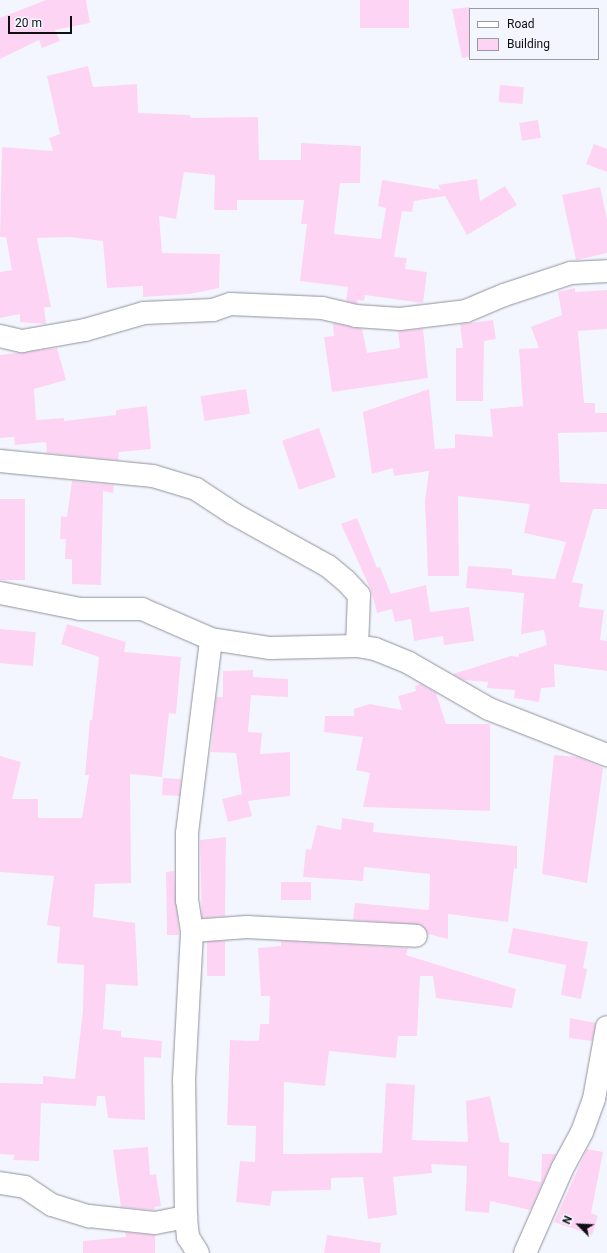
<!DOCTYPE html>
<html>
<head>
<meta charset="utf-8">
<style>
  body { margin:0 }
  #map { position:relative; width:607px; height:1253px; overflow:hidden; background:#f4f6ff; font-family:Roboto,sans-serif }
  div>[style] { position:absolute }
  .building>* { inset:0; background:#fed4f5; transform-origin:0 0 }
  .roads { filter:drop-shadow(0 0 1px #91929b) drop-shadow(0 0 1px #91929b) }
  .minor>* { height:22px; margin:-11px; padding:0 11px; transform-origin:11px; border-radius:11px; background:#fff }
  span { translate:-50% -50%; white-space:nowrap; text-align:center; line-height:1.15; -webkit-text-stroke:3px #f4f6ff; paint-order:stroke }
  .legend { position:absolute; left:469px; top:8px; width:130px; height:52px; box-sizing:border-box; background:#f4f6ff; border:1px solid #999aa1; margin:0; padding:5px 7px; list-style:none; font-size:12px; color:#101013 }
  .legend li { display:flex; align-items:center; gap:8px; height:20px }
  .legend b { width:20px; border:1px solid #999aa1 }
  .north { position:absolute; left:559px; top:1205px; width:40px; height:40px; -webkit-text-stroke:3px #f4f6ff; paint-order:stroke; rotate:294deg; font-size:11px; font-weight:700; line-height:16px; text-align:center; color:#101013 }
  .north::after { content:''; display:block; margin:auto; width:14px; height:18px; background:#101013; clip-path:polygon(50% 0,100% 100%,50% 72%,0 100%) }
  .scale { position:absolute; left:8px; top:16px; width:64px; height:18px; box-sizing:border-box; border:2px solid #101013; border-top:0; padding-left:5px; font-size:12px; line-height:14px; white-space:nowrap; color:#101013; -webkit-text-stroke:3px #f4f6ff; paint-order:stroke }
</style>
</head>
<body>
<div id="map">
  <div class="building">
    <div style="clip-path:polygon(46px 0,86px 0,90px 23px,55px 30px,60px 41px,42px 48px,39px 40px,0 59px,0 18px)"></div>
    <div style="left:360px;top:0;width:49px;height:28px"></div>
    <div style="clip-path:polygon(470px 7px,470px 57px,462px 58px,452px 9px)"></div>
    <div style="clip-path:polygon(88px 66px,93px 87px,137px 84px,138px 113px,190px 115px,191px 118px,258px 117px,259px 160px,301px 160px,301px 143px,361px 146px,360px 183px,340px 183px,334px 234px,381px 239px,386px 208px,378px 206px,382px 180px,441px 190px,438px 185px,477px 179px,480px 201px,505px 186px,517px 205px,467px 235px,445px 196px,414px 201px,412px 212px,402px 211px,394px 257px,407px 258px,405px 269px,427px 272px,423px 303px,365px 295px,364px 301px,357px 300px,358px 304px,346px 301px,348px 287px,300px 281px,307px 224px,301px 224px,304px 200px,237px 200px,237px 210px,214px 210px,215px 175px,184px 172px,176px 219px,159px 216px,162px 253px,220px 254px,219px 288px,190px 294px,143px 297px,143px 286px,107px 288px,103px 241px,69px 237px,37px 238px,51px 307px,44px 307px,46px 324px,20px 322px,20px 314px,0 318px,0 272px,12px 270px,6px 237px,0 237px,2px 147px,53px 151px,49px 138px,60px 134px,47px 76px)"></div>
    <div style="left:500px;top:85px;width:24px;height:17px;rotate:5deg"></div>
    <div style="left:538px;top:120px;width:18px;height:19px;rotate:81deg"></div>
    <div style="clip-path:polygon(594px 144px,607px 149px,607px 172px,586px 164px)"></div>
    <div style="clip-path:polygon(600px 187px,607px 219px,607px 253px,576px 260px,562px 195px)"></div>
    <div style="clip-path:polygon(575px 288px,575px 292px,607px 290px,607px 329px,578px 331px,584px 403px,595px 403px,595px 413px,607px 413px,607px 432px,558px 433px,560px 482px,607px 484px,607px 509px,593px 509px,572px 582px,583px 584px,579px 607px,604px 610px,600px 640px,607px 641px,607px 671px,554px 664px,555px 687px,541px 688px,539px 702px,514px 698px,515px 690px,487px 688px,488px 682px,464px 680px,453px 674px,511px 656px,519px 657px,519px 654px,547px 645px,544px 630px,521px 634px,524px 593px,466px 588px,468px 566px,512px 569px,512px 575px,555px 579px,566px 542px,524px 533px,530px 504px,458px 496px,459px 576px,428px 576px,425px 501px,429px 471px,394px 476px,393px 468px,372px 474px,363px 412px,429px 389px,435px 449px,455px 448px,455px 434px,493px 437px,490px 409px,523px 406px,519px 349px,539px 348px,531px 327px,562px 315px,558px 292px)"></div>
    <div style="clip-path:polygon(493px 320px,496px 339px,484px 341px,483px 401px,456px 401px,456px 348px,463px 348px,460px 324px)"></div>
    <div style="clip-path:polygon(333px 323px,362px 329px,367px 353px,400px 348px,398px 331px,423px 329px,428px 378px,332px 392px,324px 337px,334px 336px)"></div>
    <div style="clip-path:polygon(57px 348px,66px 380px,34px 389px,36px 420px,64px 418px,64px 421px,116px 415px,116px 410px,147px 406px,151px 449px,119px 452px,118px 460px,47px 453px,46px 442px,15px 445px,14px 437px,0 438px,0 355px)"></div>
    <div style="left:246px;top:389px;width:25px;height:46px;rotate:81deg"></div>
    <div style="left:319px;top:428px;width:52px;height:39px;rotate:71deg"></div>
    <div style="clip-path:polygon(72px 481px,114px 485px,113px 493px,103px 491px,101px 585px,72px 584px,72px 559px,65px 559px,66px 539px,60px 539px,61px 516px,67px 517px)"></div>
    <div style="left:0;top:499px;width:25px;height:81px"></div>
    <div style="clip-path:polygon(357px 518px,377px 568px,380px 567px,391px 594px,426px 585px,430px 612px,469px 607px,474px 641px,444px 645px,443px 636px,414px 641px,411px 619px,395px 622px,392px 609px,377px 613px,371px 590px,341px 524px)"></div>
    <div style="clip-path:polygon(67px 624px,126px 642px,124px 652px,181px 657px,176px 714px,169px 713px,162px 777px,130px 774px,131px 883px,95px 884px,93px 917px,135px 923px,138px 986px,106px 984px,103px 1029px,121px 1031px,121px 1037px,162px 1041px,161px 1058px,144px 1057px,145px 1120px,108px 1118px,105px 1096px,97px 1096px,96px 1106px,41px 1103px,39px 1161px,13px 1160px,15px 1155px,0 1154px,0 1083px,43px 1084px,43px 1076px,75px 1079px,83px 1010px,84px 965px,57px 963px,60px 927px,47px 925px,54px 876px,0 872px,0 756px,21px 762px,12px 799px,38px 799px,38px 818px,82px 818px,89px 775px,85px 775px,90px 720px,92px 720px,99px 657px,61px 644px)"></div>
    <div style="left:0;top:629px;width:36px;height:34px;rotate:5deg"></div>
    <div style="clip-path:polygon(253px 670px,253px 677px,288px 679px,288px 697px,251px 695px,248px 732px,262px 733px,260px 754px,290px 752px,290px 796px,248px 801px,252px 816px,228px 822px,222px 799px,242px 794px,236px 753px,211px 752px,216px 697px,223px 697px,223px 671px)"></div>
    <div style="clip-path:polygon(421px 684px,436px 693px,446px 724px,490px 724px,490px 811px,363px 807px,370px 773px,356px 770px,363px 737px,324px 732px,325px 716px,354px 716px,354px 709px,370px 704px,402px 710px,398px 696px,416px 691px,415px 686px)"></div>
    <div style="clip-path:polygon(554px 755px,578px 757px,603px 768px,587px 883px,542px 874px)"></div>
    <div style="left:163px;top:778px;width:18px;height:17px;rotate:3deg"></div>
    <div style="clip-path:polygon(342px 818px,374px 823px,373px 832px,517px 846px,517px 869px,514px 868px,508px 922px,448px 914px,448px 939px,428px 934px,423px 926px,417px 924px,353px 920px,355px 903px,429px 910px,430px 874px,364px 867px,363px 881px,303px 877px,306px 849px,311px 850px,317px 825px,341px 830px)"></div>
    <div style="clip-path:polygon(226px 837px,225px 916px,202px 918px,200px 840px)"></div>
    <div style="clip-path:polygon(174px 871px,179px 935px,167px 935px,166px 872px)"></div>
    <div style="left:281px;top:882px;width:30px;height:18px"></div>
    <div style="clip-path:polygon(513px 928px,588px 942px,583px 968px,587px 969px,581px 999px,561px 995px,566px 965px,508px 953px)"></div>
    <div style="left:225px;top:941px;width:35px;height:18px;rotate:90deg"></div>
    <div style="clip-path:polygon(281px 941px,408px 948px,406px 955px,516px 989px,512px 1008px,436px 998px,433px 976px,420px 976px,417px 1036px,398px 1036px,396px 1058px,329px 1051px,325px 1086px,284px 1082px,283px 1154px,382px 1153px,386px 1083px,415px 1085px,412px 1140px,468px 1142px,466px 1101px,490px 1096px,500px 1142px,509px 1143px,508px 1176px,541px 1182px,542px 1154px,556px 1154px,530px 1210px,490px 1201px,489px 1213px,465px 1211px,467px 1166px,431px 1164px,432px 1173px,393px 1177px,397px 1215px,368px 1219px,363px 1177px,331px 1178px,331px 1190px,272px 1191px,270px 1206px,236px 1202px,240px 1161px,255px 1162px,256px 1126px,227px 1125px,230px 1040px,259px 1041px,260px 1024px,269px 1024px,270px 996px,261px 996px,258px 948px,281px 946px)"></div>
    <div style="clip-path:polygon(570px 1018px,596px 1023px,592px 1041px,569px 1038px)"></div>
    <div style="clip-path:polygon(148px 1147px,150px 1175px,156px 1174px,161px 1206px,155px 1207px,154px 1210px,121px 1207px,113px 1150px)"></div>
    <div style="clip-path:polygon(587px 1149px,603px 1152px,591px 1213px,598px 1216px,592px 1235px,554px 1222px)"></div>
    <div style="clip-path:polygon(125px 1232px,155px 1235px,155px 1253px,83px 1253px,83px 1241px,126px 1237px)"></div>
    <div style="clip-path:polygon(327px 1235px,381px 1243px,380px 1253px,324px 1253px)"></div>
  </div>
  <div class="roads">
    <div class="minor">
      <div style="left:0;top:336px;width:23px;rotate:13deg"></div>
      <div style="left:22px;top:341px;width:64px;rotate:-9.9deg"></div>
      <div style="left:85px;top:330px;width:61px;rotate:-16.1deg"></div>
      <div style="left:144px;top:313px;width:69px;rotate:-2.5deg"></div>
      <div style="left:213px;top:310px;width:18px;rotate:-19deg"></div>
      <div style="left:230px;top:304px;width:92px;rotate:2.5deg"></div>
      <div style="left:322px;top:308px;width:35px;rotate:13deg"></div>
      <div style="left:356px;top:316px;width:44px;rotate:3.9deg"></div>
      <div style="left:400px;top:319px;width:66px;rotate:-6.9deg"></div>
      <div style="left:466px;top:311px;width:41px;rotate:-22.8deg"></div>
      <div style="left:504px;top:295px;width:71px;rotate:-18.2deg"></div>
      <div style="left:571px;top:273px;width:36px;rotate:-3deg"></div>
      <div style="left:0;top:461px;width:154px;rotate:5.6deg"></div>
      <div style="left:153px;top:476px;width:45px;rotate:16.8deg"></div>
      <div style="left:196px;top:489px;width:45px;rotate:33.3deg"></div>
      <div style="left:234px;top:514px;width:107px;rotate:29deg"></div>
      <div style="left:328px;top:566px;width:23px;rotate:40deg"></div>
      <div style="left:346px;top:581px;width:19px;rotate:47deg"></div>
      <div style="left:359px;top:595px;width:51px;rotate:92.2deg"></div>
      <div style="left:0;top:593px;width:82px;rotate:11.3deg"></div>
      <div style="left:80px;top:609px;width:62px"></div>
      <div style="left:142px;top:609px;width:75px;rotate:23.5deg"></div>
      <div style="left:211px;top:639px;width:60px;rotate:8.7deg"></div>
      <div style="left:270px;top:648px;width:87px;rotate:-1.3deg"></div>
      <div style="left:357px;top:646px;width:18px;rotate:9deg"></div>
      <div style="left:375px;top:649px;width:37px;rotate:22deg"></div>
      <div style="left:409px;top:663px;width:92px;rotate:29.9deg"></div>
      <div style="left:489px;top:709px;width:127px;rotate:21.3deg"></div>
      <div style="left:192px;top:931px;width:55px;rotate:-4.2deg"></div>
      <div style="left:247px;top:927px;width:169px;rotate:3deg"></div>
      <div style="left:0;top:1183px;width:25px;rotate:9deg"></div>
      <div style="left:25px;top:1187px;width:32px;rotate:34deg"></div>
      <div style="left:52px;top:1205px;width:39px;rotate:17deg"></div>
      <div style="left:89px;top:1216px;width:66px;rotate:6.1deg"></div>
      <div style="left:155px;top:1223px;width:32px;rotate:-11deg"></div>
      <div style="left:198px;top:1253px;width:19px;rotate:-122deg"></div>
      <div style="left:188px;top:1237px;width:20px;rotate:-96deg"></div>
      <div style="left:186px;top:1217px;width:137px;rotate:-90.8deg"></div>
      <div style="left:184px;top:1080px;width:149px;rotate:-86.9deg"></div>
      <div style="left:192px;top:931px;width:30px;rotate:-99deg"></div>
      <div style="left:187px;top:901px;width:68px;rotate:-90deg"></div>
      <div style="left:187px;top:833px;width:195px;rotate:-82.9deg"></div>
      <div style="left:525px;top:1253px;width:92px;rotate:-66.2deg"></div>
      <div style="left:562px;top:1169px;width:42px;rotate:-61.6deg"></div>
      <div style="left:582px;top:1132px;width:35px;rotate:-70deg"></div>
      <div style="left:594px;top:1099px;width:73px;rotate:-79.8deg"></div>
    </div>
  </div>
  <ul class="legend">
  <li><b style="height:5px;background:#fff"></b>Road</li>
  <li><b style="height:11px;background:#fed4f5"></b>Building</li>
  </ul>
  <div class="north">N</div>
  <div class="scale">20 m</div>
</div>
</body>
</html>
